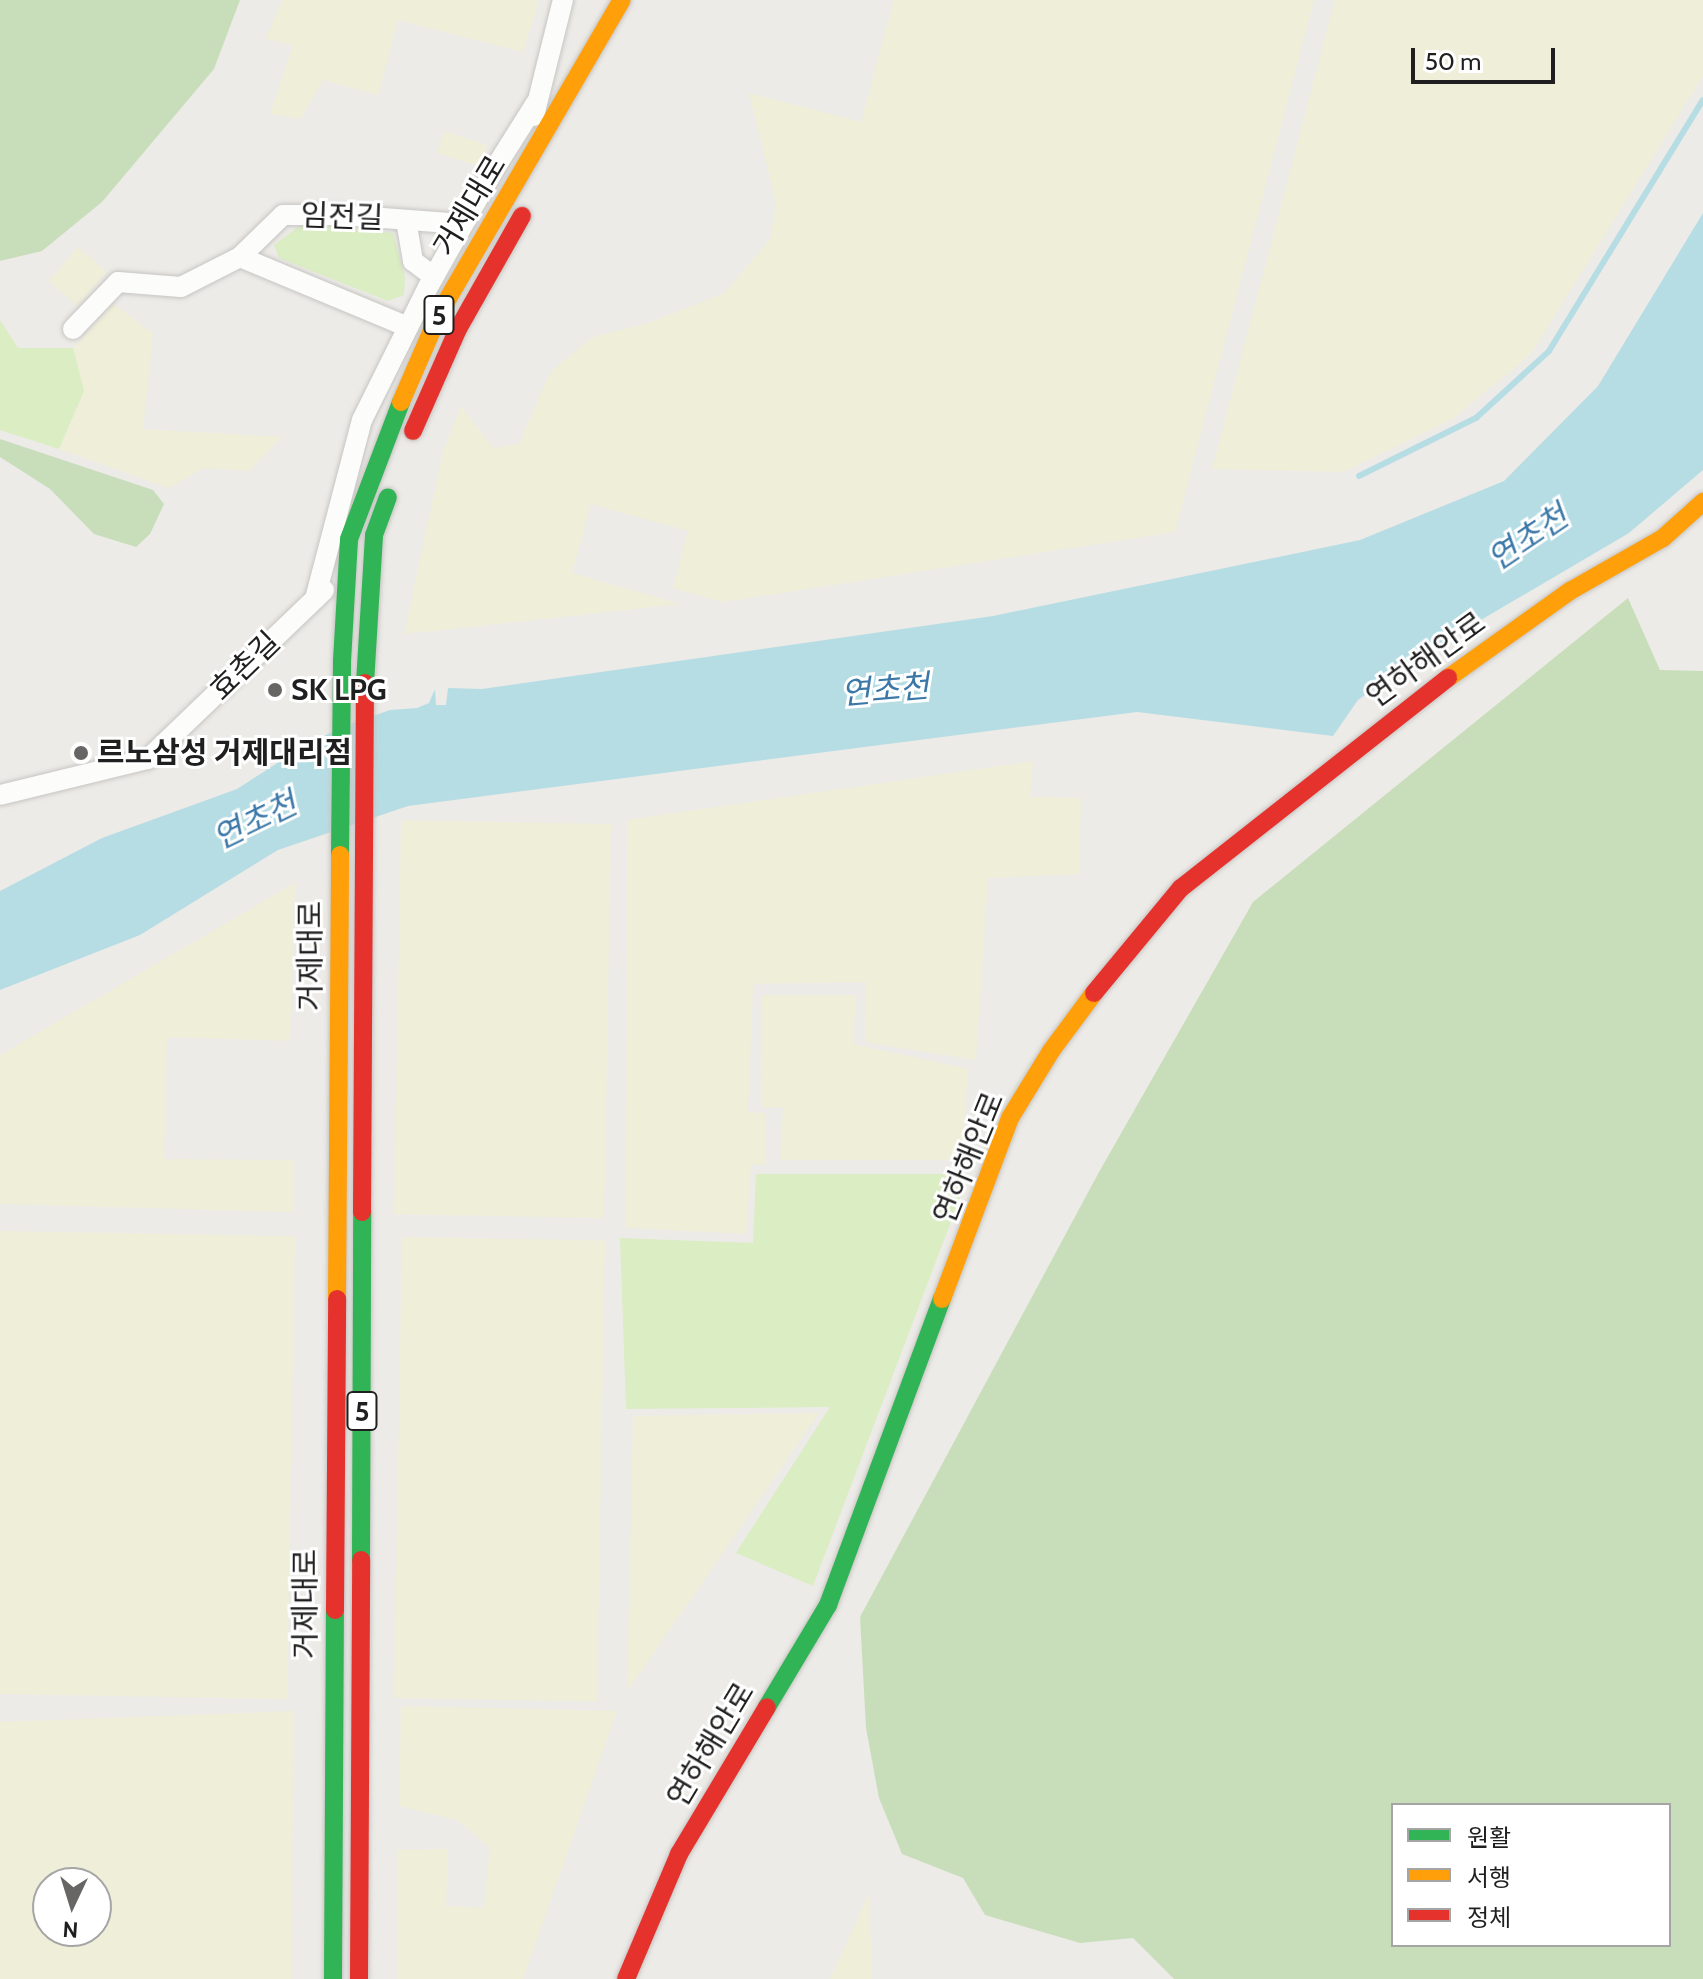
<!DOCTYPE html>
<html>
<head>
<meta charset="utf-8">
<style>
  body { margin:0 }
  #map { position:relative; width:1703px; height:1979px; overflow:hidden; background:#edebe7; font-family:Cabin,"Noto Sans KR",sans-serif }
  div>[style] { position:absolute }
  .farmland>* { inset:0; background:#efeed9; transform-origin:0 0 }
  .grass>* { inset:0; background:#dbedc3 }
  .forest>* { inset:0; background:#c8deba }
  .water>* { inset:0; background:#b7dde4 }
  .stream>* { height:6px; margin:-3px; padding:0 3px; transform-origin:3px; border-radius:3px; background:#b7dde4 }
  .roads { filter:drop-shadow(0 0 2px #c6c5c3) drop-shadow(0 0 2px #c6c5c3) }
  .street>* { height:20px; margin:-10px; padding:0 10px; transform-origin:10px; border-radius:10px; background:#fcfcfb }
  .fast>* { height:18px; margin:-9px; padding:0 9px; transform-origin:9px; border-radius:9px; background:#30b455 }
  .slow>* { height:18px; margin:-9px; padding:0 9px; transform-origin:9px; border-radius:9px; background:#ff9f0a }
  .jam>* { height:18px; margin:-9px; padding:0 9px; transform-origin:9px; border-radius:9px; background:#e5322d }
  .dots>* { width:22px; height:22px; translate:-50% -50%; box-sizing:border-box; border:4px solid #fff; border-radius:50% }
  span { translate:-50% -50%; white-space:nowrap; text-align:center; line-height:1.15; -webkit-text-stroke:6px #fff; paint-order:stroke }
  .shield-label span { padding:2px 6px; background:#fff; border:2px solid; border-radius:6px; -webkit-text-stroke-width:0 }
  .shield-label { font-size:28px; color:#1f1f1f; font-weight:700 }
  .street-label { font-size:30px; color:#1f1f1f }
  .poi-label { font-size:30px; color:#1f1f1f; font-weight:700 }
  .left { translate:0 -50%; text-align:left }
  .water-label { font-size:32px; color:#3c78a7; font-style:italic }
  .legend { position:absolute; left:1391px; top:1803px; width:280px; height:144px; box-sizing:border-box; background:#fff; border:2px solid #a5a5a5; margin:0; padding:10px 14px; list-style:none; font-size:24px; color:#1f1f1f }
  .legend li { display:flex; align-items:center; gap:16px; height:40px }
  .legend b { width:40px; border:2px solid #a5a5a5 }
  .north { position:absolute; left:32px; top:1867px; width:80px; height:80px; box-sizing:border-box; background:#fff; border:2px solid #a5a5a5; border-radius:50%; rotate:184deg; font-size:22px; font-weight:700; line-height:32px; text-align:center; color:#1f1f1f }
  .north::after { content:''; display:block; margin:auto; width:28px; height:36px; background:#676665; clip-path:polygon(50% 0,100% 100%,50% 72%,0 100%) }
  .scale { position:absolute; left:1411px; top:48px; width:144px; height:36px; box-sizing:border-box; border:4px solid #1f1f1f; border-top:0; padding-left:10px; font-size:24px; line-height:28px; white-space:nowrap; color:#1f1f1f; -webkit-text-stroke:6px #fff; paint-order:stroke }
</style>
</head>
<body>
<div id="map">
  <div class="farmland">
    <div style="clip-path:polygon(282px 0,539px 0,523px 52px,398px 20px,378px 95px,323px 80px,301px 119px,270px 114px,293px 45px,266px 39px)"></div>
    <div style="clip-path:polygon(894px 0,1314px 0,1175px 532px,723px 602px,673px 588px,688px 531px,591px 504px,572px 573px,681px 604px,404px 634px,443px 452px,461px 406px,493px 448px,519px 444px,550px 372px,593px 337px,648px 323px,725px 293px,770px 239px,776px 203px,749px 93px,861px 122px)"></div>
    <div style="clip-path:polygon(1335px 0,1703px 0,1703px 76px,1531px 354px,1451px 420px,1343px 472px,1212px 469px)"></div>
    <div style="left:444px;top:131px;width:46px;height:23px;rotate:18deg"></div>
    <div style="left:78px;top:247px;width:38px;height:45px;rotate:41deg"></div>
    <div style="clip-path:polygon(114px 304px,153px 334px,143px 429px,282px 437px,249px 471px,204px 468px,169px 488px,59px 449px,84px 391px,73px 348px)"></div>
    <div style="clip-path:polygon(1033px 761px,1030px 797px,1081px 798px,1079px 874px,988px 878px,976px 1060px,865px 1042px,866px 982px,753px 984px,748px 1112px,765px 1113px,765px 1164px,751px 1165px,746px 1234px,626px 1228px,627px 820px)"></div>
    <div style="left:611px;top:824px;width:394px;height:210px;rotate:91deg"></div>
    <div style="clip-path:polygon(295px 883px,290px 1041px,167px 1037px,164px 1159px,293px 1160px,294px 1212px,0 1204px,0 1055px)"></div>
    <div style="clip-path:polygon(762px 995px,856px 995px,853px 1044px,968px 1069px,962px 1160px,780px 1160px,783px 1108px,761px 1107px)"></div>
    <div style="left:0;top:1231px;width:295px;height:463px;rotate:1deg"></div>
    <div style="left:402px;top:1237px;width:203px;height:461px;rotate:1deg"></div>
    <div style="clip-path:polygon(819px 1413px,627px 1692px,633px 1416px)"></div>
    <div style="clip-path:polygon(401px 1706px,617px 1711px,523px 1979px,397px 1979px,397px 1850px,448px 1849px,446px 1906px,484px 1908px,490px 1848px,457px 1820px,399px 1806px)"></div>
    <div style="clip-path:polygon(evenodd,293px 1711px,292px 1979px,0 1979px,0 1722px,293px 1711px,48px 1883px,96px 1883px,96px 1931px,48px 1931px,48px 1883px)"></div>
    <div style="clip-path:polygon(869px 1893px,872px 1979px,830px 1979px)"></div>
  </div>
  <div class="grass">
    <div style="clip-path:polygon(302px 224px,393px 233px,405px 277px,404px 295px,388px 301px,279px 258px,274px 245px)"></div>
    <div style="clip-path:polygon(0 320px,18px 348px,73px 348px,84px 391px,59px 449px,0 430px)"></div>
    <div style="clip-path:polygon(756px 1174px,969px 1174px,813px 1586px,736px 1553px,830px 1407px,626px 1409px,620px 1238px,753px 1243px)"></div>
  </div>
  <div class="forest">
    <div style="clip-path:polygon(0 0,240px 0,214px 69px,102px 202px,42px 251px,0 261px)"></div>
    <div style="clip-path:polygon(0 439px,153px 490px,164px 504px,150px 534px,136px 547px,94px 534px,50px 489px,0 457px)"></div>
    <div style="clip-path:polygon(evenodd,1628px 598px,1660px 670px,1703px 671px,1703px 1979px,1174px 1979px,1133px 1938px,1080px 1943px,985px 1915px,963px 1878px,902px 1854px,879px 1798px,866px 1728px,860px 1617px,1099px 1172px,1253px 902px,1628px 598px,1669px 1805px,1669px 1945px,1393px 1945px,1393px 1805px,1669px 1805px)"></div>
  </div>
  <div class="water">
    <div style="clip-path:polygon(1703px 213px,1703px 470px,1629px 533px,1423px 654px,1358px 700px,1333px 736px,1137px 712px,408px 806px,278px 850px,140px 935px,0 990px,0 891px,102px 838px,237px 789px,310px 742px,353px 723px,390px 710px,417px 708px,429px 703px,435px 689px,436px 705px,446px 705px,448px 688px,482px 689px,993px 616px,1360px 540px,1504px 481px,1598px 386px)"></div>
  </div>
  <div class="stream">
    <div style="left:1359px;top:476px;width:131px;rotate:-26.4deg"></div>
    <div style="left:1476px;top:418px;width:99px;rotate:-42.5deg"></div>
    <div style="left:1549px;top:351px;width:294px;rotate:-58.5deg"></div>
  </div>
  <div class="roads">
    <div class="street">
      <div style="left:534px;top:116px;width:120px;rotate:-76deg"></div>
      <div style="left:406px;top:220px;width:42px;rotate:80.3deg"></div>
      <div style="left:413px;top:261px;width:26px;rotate:37deg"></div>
      <div style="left:240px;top:257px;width:182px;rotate:22.6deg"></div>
      <div style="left:73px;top:329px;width:65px;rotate:-46.2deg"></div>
      <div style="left:118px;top:282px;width:63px;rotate:4.5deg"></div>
      <div style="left:181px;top:287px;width:66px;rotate:-27deg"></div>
      <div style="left:240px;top:257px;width:60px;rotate:-44.3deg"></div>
      <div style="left:283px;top:215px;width:60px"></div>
      <div style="left:343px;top:215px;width:120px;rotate:4.3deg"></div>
      <div style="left:315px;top:599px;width:185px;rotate:-75.3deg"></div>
      <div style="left:362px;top:420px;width:148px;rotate:-63.6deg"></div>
      <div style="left:428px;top:287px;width:137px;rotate:-60.6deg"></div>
      <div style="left:495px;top:168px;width:77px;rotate:-57.8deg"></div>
      <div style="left:0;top:795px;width:152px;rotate:-13.7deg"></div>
      <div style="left:148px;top:759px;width:244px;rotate:-43.8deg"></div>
    </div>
    <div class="fast">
      <div style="left:365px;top:683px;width:148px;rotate:-86.5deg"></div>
      <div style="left:374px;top:535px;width:40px;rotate:-69.8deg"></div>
      <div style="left:340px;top:855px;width:194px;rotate:-89.4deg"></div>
      <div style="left:342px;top:661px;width:122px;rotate:-86.7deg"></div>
      <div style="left:349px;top:539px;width:147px;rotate:-69.2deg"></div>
      <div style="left:361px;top:1560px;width:348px;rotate:-89.8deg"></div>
      <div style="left:767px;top:1707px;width:119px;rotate:-59.1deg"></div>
      <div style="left:828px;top:1605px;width:327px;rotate:-69.6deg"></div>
      <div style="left:333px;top:1979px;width:369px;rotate:-89.7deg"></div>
    </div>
    <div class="slow">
      <div style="left:401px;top:402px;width:96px;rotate:-66.6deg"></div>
      <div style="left:439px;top:314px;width:363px;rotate:-59.8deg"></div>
      <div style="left:1448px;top:678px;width:150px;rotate:-35.5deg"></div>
      <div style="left:1570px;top:591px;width:107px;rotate:-29.7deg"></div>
      <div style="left:1663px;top:538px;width:54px;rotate:-42deg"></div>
      <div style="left:337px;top:1299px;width:444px;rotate:-89.6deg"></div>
      <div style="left:942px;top:1299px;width:193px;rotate:-69.4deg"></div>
      <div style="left:1010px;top:1118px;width:79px;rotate:-58.5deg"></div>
      <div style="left:1051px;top:1051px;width:72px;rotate:-53.4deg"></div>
    </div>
    <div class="jam">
      <div style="left:413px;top:431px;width:111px;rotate:-66.2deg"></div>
      <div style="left:458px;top:329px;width:130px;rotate:-60.5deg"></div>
      <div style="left:1094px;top:993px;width:136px;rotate:-50.4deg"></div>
      <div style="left:1181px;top:888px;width:340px;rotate:-38.2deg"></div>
      <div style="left:362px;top:1212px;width:529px;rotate:-89.68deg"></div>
      <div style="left:335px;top:1610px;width:311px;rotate:-89.6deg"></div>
      <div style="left:359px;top:1979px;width:419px;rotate:-89.7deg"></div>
      <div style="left:626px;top:1979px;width:136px;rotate:-67deg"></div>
      <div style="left:679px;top:1854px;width:171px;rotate:-59.1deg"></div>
    </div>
  </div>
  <div class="dots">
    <div style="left:275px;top:690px;background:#676665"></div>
    <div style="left:81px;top:753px;background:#676665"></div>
  </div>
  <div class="shield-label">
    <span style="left:439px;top:315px">5</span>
    <span style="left:362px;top:1411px">5</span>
  </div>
  <div class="street-label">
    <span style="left:470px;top:206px;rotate:-59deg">거제대로</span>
    <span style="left:342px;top:217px;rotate:2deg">임전길</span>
    <span style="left:1426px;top:660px;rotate:-36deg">연하해안로</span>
    <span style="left:245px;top:666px;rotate:-44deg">효촌길</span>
    <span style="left:311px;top:956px;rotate:-90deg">거제대로</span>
    <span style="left:969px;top:1158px;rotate:-68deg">연하해안로</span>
    <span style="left:306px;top:1604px;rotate:-90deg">거제대로</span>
    <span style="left:711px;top:1745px;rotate:-59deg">연하해안로</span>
  </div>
  <div class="poi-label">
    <span class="left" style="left:291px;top:690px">SK LPG</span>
    <span class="left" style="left:97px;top:753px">르노삼성 거제대리점</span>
  </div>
  <div class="water-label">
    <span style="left:1528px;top:538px;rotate:-34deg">연초천</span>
    <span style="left:885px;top:690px;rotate:-5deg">연초천</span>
    <span style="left:255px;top:821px;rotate:-26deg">연초천</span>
  </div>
  <ul class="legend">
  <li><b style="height:10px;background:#30b455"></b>원활</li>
  <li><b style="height:10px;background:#ff9f0a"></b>서행</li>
  <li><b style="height:10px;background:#e5322d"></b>정체</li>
  </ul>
  <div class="north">N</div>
  <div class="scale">50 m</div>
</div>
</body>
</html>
